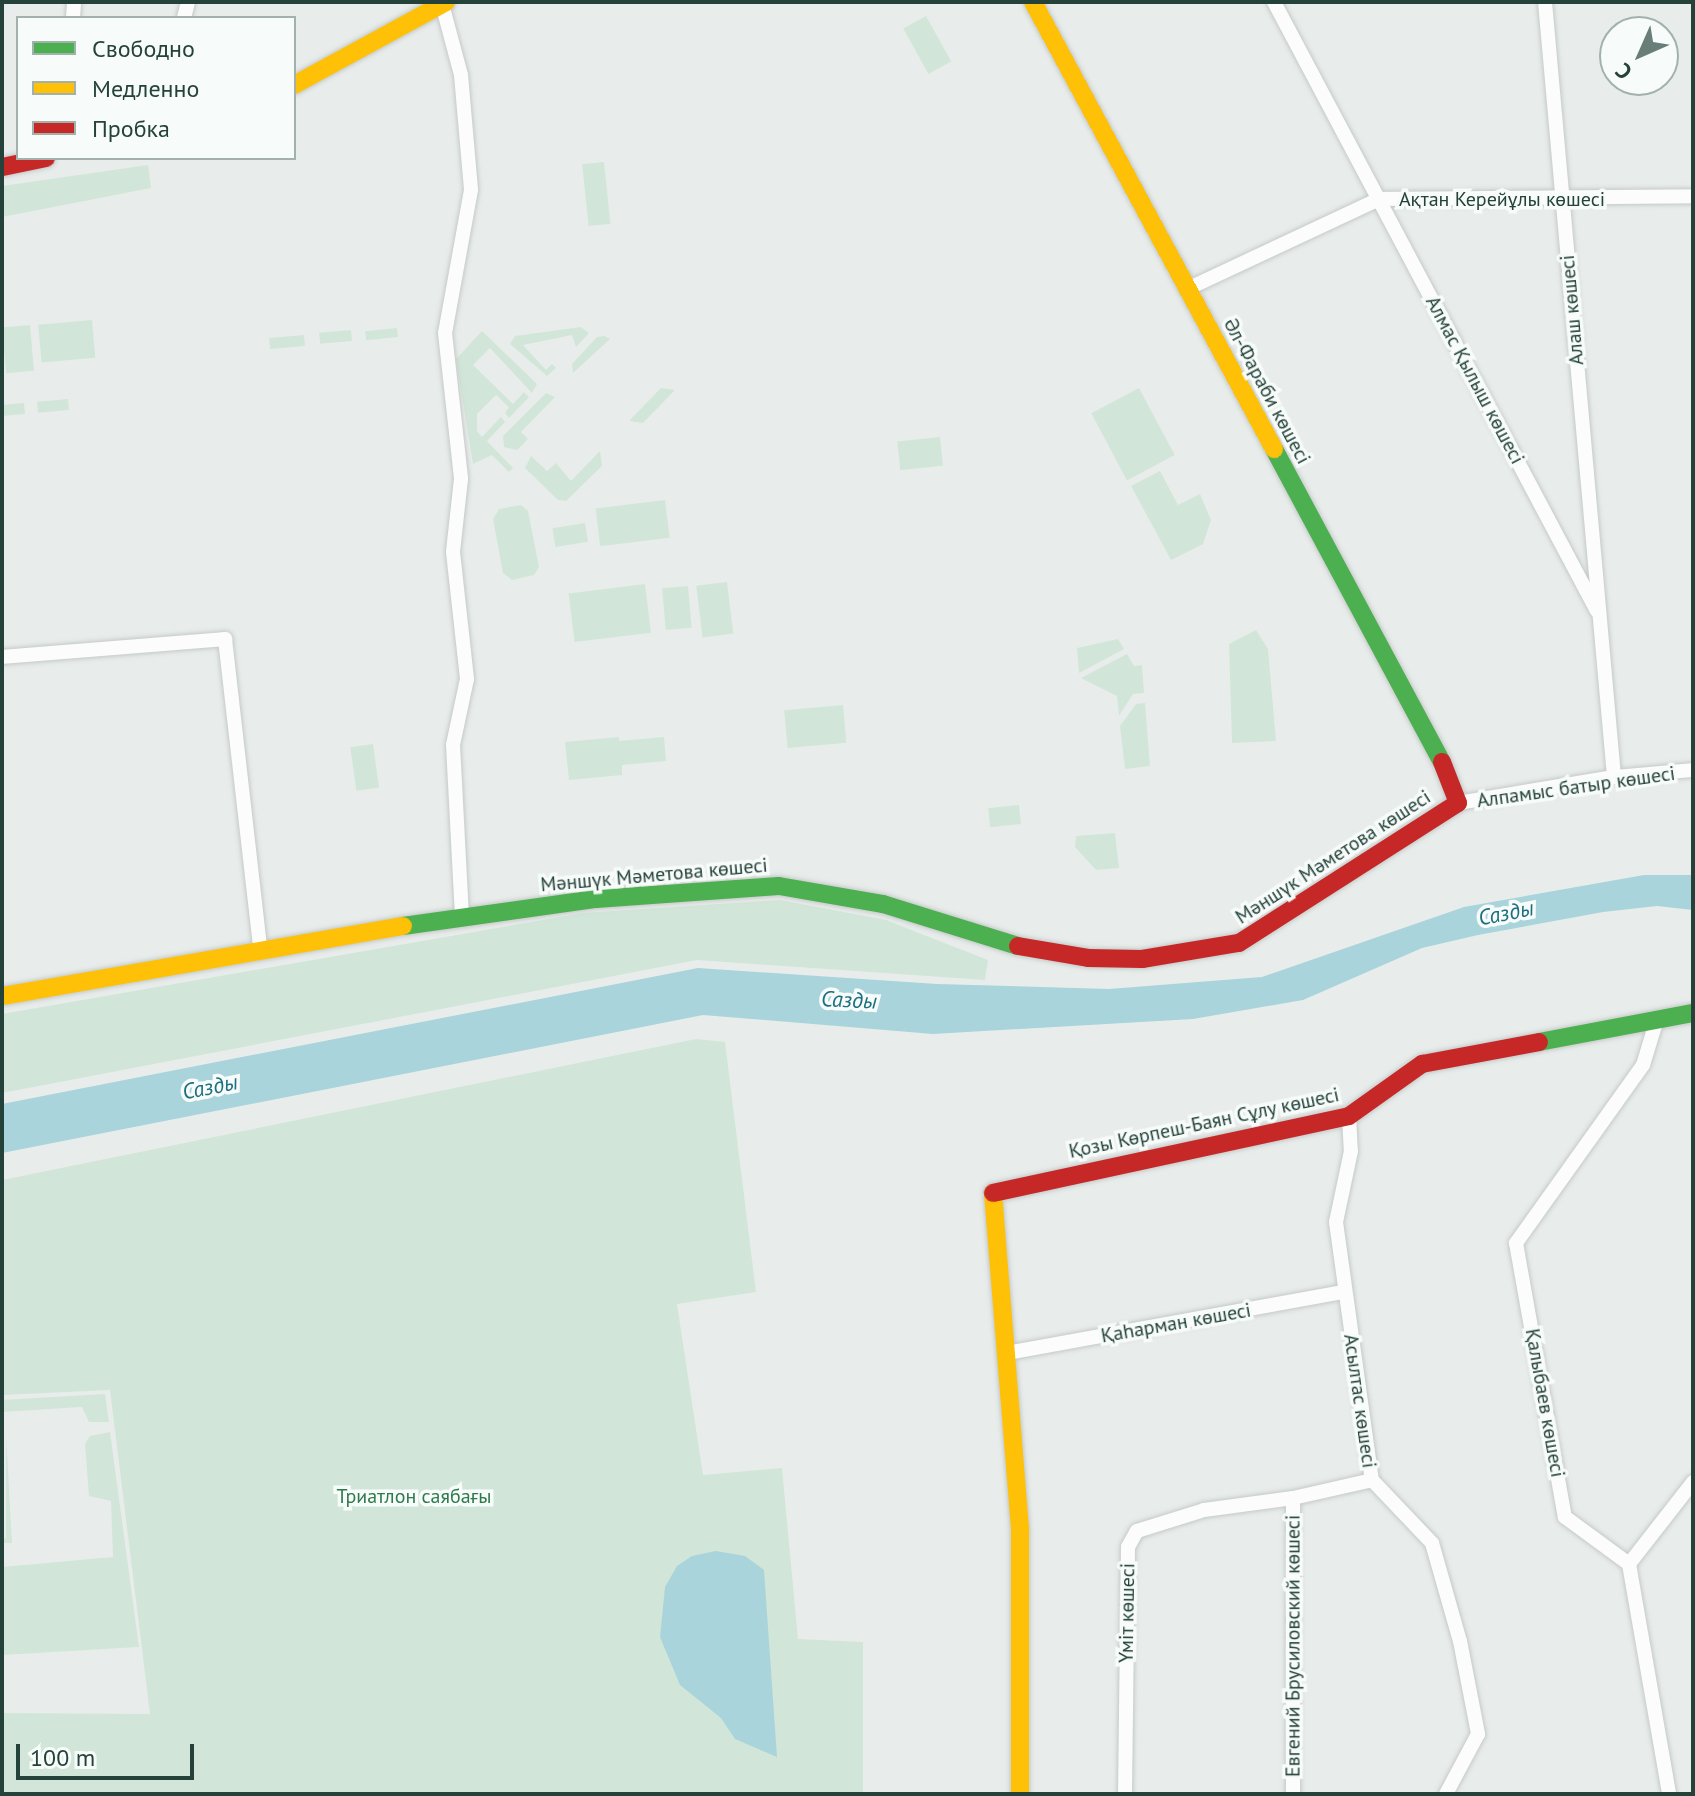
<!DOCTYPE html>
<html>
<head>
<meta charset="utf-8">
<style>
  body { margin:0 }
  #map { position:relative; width:1695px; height:1796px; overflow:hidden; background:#e8edeb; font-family:"PT Sans",sans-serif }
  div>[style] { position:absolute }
  .green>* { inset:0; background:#d1e6d8; transform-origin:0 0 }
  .water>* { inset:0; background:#a9d4db }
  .roads { filter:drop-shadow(0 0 2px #c5cac8) drop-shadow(0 0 2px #c5cac8) }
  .street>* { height:14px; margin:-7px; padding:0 7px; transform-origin:7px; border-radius:7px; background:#fcfcfc }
  .fast>* { height:18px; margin:-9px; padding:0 9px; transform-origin:9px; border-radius:9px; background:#4caf50 }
  .slow>* { height:18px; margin:-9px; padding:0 9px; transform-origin:9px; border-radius:9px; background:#ffc107 }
  .jam>* { height:18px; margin:-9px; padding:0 9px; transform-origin:9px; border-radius:9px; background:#c62828 }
  span { translate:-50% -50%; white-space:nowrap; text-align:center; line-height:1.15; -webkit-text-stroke:7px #f7fbf9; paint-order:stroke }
  .street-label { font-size:20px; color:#24423a }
  .park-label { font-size:20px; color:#2d7a4b }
  .water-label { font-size:22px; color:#1c6f80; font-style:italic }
  .frame { position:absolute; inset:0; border:4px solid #24423a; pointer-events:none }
  .legend { position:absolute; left:16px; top:16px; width:280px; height:144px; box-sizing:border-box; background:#f7fbf9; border:2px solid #a3b1ad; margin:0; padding:10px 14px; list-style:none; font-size:24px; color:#24423a }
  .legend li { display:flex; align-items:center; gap:16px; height:40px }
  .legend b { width:40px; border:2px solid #a3b1ad }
  .north { position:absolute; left:1599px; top:16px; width:80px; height:80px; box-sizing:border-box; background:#f7fbf9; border:2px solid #a3b1ad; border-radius:50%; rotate:225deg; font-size:22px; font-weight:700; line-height:32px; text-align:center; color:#24423a }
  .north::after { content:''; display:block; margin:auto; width:28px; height:36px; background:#697e78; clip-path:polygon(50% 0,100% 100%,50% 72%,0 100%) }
  .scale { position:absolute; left:16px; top:1744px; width:178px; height:36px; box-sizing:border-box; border:4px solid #24423a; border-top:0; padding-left:10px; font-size:24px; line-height:28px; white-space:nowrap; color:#24423a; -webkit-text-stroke:6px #f7fbf9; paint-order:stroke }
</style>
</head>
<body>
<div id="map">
  <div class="green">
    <div style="left:926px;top:16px;width:52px;height:26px;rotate:61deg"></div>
    <div style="left:604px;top:162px;width:62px;height:22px;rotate:84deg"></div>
    <div style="clip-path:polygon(148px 165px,151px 188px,2px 217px,2px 186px)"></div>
    <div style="left:92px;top:320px;width:38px;height:54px;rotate:85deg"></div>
    <div style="left:30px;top:325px;width:46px;height:28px;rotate:85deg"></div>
    <div style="clip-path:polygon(581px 327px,589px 333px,576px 347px,572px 335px,523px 345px,546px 370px,552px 364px,556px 368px,547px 376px,510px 344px,515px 336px)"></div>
    <div style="left:397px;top:328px;width:9px;height:32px;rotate:84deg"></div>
    <div style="left:351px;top:330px;width:11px;height:32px;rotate:85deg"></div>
    <div style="clip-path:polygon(482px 331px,537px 384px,532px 393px,490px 348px,473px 365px,513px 404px,524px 392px,529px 397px,509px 418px,505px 413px,509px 407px,496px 395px,477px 414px,477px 431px,482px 437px,501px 417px,505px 422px,487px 441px,513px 468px,509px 472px,492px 455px,473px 464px,456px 359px)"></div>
    <div style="left:304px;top:335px;width:11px;height:35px;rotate:85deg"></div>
    <div style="clip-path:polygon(605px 336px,610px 339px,573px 373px,572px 364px,597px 337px)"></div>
    <div style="clip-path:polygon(661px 388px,675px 390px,643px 423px,629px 421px)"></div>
    <div style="left:1139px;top:388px;width:76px;height:54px;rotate:62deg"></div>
    <div style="clip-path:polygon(546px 393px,555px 397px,521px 432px,528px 439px,517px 450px,504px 447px,503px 436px)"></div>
    <div style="left:68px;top:399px;width:11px;height:31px;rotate:85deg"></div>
    <div style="left:24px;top:403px;width:11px;height:22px;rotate:85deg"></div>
    <div style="left:940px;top:437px;width:29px;height:43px;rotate:84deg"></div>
    <div style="clip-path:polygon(600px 451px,602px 466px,566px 501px,558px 500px,525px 468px,531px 456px,547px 471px,556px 463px,571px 481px)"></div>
    <div style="clip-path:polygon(1160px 471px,1178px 505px,1200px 494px,1211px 520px,1203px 544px,1171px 560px,1131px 486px)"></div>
    <div style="left:665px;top:500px;width:38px;height:70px;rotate:83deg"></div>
    <div style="clip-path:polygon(521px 505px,528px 511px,539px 567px,534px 575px,512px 580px,503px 573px,493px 519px,499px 509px)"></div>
    <div style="left:585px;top:523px;width:19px;height:33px;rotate:81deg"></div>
    <div style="left:727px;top:582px;width:52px;height:31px;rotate:83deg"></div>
    <div style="left:645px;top:584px;width:49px;height:77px;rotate:83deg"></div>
    <div style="left:688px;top:586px;width:42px;height:26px;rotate:85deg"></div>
    <div style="clip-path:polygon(1256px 630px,1268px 649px,1276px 741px,1232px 743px,1229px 644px)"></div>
    <div style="clip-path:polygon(1118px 639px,1124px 649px,1079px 673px,1077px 648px)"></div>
    <div style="clip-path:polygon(1127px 654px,1134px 666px,1142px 665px,1144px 693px,1133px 694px,1119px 716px,1117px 696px,1081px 678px)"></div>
    <div style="clip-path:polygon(1145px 703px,1150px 766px,1125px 769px,1120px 726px,1136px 704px)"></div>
    <div style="left:843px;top:705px;width:38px;height:59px;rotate:85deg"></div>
    <div style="clip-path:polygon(619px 737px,619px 741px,664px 737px,666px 761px,622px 765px,622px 775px,569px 780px,565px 742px)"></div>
    <div style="left:373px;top:744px;width:44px;height:23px;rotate:82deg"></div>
    <div style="left:1019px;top:805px;width:19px;height:31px;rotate:84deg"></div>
    <div style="clip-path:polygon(1115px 833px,1119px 868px,1096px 870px,1075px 847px,1076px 836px)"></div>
    <div style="clip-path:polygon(780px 900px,886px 920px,988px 960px,985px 980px,697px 960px,2px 1093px,2px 1014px,583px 913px)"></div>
    <div style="clip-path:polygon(696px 1039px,725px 1042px,756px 1292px,677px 1304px,703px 1475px,782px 1468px,798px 1639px,863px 1642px,863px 1794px,2px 1794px,2px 1713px,150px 1714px,110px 1390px,2px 1395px,2px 1180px)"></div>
    <div style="clip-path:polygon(105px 1394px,109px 1422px,89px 1422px,82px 1407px,2px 1412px,2px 1400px)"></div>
    <div style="clip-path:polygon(110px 1432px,139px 1647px,2px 1655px,2px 1567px,113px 1557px,111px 1501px,89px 1496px,85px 1444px,90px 1436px)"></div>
    <div style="clip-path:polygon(6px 1434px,12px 1543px,2px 1543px,6px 1537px)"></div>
  </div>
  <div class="water">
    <div style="clip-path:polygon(1644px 875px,1693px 875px,1693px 910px,1657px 906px,1603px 912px,1478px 935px,1422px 948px,1303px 1000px,1193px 1019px,933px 1034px,703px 1015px,2px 1153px,2px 1104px,698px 968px,937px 984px,1109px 989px,1262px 977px,1464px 907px)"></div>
    <div style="clip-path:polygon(716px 1551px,745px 1556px,764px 1570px,777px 1757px,735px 1739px,721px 1718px,680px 1685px,660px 1637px,665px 1587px,677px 1566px,692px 1556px)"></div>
  </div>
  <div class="roads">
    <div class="street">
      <div style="left:1274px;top:2px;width:689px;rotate:62.06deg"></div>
      <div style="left:1545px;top:2px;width:778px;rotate:84.91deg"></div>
      <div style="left:442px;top:4px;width:73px;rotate:75deg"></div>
      <div style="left:461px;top:75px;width:115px;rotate:85deg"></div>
      <div style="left:471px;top:190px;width:145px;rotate:100.3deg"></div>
      <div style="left:445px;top:333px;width:147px;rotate:83.7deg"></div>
      <div style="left:461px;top:479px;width:73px;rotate:96.3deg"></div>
      <div style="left:453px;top:552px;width:128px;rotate:83.7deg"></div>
      <div style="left:467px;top:679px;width:67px;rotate:102deg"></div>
      <div style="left:453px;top:745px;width:173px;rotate:87deg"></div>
      <div style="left:73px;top:18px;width:16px;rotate:-86deg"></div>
      <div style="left:184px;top:18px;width:16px;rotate:-76deg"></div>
      <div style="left:1187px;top:289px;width:212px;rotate:-25.1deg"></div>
      <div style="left:1379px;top:199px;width:314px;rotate:-0.5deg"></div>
      <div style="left:2px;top:657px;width:224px;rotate:-4.6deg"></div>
      <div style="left:225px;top:639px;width:311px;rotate:83.5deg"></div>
      <div style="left:1458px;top:803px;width:158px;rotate:-9.5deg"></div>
      <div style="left:1614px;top:777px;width:79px;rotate:-5.1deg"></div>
      <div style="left:1657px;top:1019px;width:48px;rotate:106.9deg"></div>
      <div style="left:1643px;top:1065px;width:219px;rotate:125.5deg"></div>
      <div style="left:1516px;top:1243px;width:278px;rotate:79.9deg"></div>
      <div style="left:1565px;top:1517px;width:79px;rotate:36.3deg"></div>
      <div style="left:1629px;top:1564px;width:233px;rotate:80.1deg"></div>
      <div style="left:1349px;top:1116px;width:35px;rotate:87deg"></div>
      <div style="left:1351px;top:1151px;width:73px;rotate:101.9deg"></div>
      <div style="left:1336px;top:1222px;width:260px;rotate:82.1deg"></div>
      <div style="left:1372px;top:1480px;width:87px;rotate:46.4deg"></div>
      <div style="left:1432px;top:1543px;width:102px;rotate:74.1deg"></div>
      <div style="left:1460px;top:1641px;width:95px;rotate:79deg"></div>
      <div style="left:1478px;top:1734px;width:68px;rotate:118.1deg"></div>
      <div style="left:1007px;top:1353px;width:342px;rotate:-10.3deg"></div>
      <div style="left:1629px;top:1564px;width:104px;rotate:-52deg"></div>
      <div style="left:1125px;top:1794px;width:247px;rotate:-89.3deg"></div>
      <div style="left:1128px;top:1547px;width:18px;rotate:-61deg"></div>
      <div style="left:1137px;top:1531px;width:70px;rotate:-17.4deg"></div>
      <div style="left:1204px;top:1510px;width:90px;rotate:-7.7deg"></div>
      <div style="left:1293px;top:1498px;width:81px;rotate:-12.8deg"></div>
      <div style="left:1293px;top:1794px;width:296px;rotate:-90deg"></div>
    </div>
    <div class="fast">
      <div style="left:1274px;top:449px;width:355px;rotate:61.8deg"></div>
      <div style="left:403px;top:926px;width:195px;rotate:-8deg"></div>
      <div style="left:596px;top:899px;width:183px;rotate:-4.1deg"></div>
      <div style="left:779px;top:886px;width:106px;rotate:9.8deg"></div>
      <div style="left:883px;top:904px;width:141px;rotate:17.3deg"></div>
      <div style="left:1539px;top:1042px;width:157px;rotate:-10.7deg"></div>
    </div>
    <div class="slow">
      <div style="left:1033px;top:2px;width:508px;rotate:61.67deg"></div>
      <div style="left:294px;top:85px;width:173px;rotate:-28.6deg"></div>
      <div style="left:2px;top:996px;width:407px;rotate:-9.9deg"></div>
      <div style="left:993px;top:1193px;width:339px;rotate:85.4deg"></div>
      <div style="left:1020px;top:1531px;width:263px;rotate:90deg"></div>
    </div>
    <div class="jam">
      <div style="left:2px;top:167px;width:45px;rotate:-11.6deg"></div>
      <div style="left:1018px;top:946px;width:71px;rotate:9.7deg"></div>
      <div style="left:1088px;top:958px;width:54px;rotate:1.1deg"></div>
      <div style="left:1142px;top:959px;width:98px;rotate:-9.4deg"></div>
      <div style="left:1239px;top:943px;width:260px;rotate:-32.6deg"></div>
      <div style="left:1458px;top:803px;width:44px;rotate:-111.3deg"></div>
      <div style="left:993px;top:1193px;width:364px;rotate:-12.2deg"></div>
      <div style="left:1349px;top:1116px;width:90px;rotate:-35.5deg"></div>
      <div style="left:1422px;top:1064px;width:119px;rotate:-10.6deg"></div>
    </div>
  </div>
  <div class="street-label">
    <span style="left:1502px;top:199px">Ақтан Керейұлы көшесі</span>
    <span style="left:1572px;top:310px;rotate:-95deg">Алаш көшесі</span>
    <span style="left:1475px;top:380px;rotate:62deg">Алмас Қылыш көшесі</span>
    <span style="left:1267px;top:391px;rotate:62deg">Әл-Фараби көшесі</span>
    <span style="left:1576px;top:787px;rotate:-8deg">Алпамыс батыр көшесі</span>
    <span style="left:1333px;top:857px;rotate:-33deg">Мәншүк Мәметова көшесі</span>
    <span style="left:654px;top:875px;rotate:-5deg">Мәншүк Мәметова көшесі</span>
    <span style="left:1204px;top:1123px;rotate:-12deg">Қозы Көрпеш-Баян Сұлу көшесі</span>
    <span style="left:1176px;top:1323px;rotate:-10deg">Қаһарман көшесі</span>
    <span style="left:1360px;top:1401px;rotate:82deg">Асылтас көшесі</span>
    <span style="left:1545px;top:1403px;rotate:80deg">Қалыбаев көшесі</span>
    <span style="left:1127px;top:1613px;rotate:-89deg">Үміт көшесі</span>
    <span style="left:1293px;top:1646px;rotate:-90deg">Евгений Брусиловский көшесі</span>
  </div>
  <div class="park-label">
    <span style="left:414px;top:1496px">Триатлон саябағы</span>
  </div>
  <div class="water-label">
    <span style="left:1506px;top:913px;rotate:-11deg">Сазды</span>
    <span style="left:849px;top:1000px;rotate:3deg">Сазды</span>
    <span style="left:210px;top:1087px;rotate:-11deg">Сазды</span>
  </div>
  <div class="frame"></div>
  <ul class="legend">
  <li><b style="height:10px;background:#4caf50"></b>Свободно</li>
  <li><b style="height:10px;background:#ffc107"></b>Медленно</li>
  <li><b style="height:10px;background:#c62828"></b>Пробка</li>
  </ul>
  <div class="north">С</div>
  <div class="scale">100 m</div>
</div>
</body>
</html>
